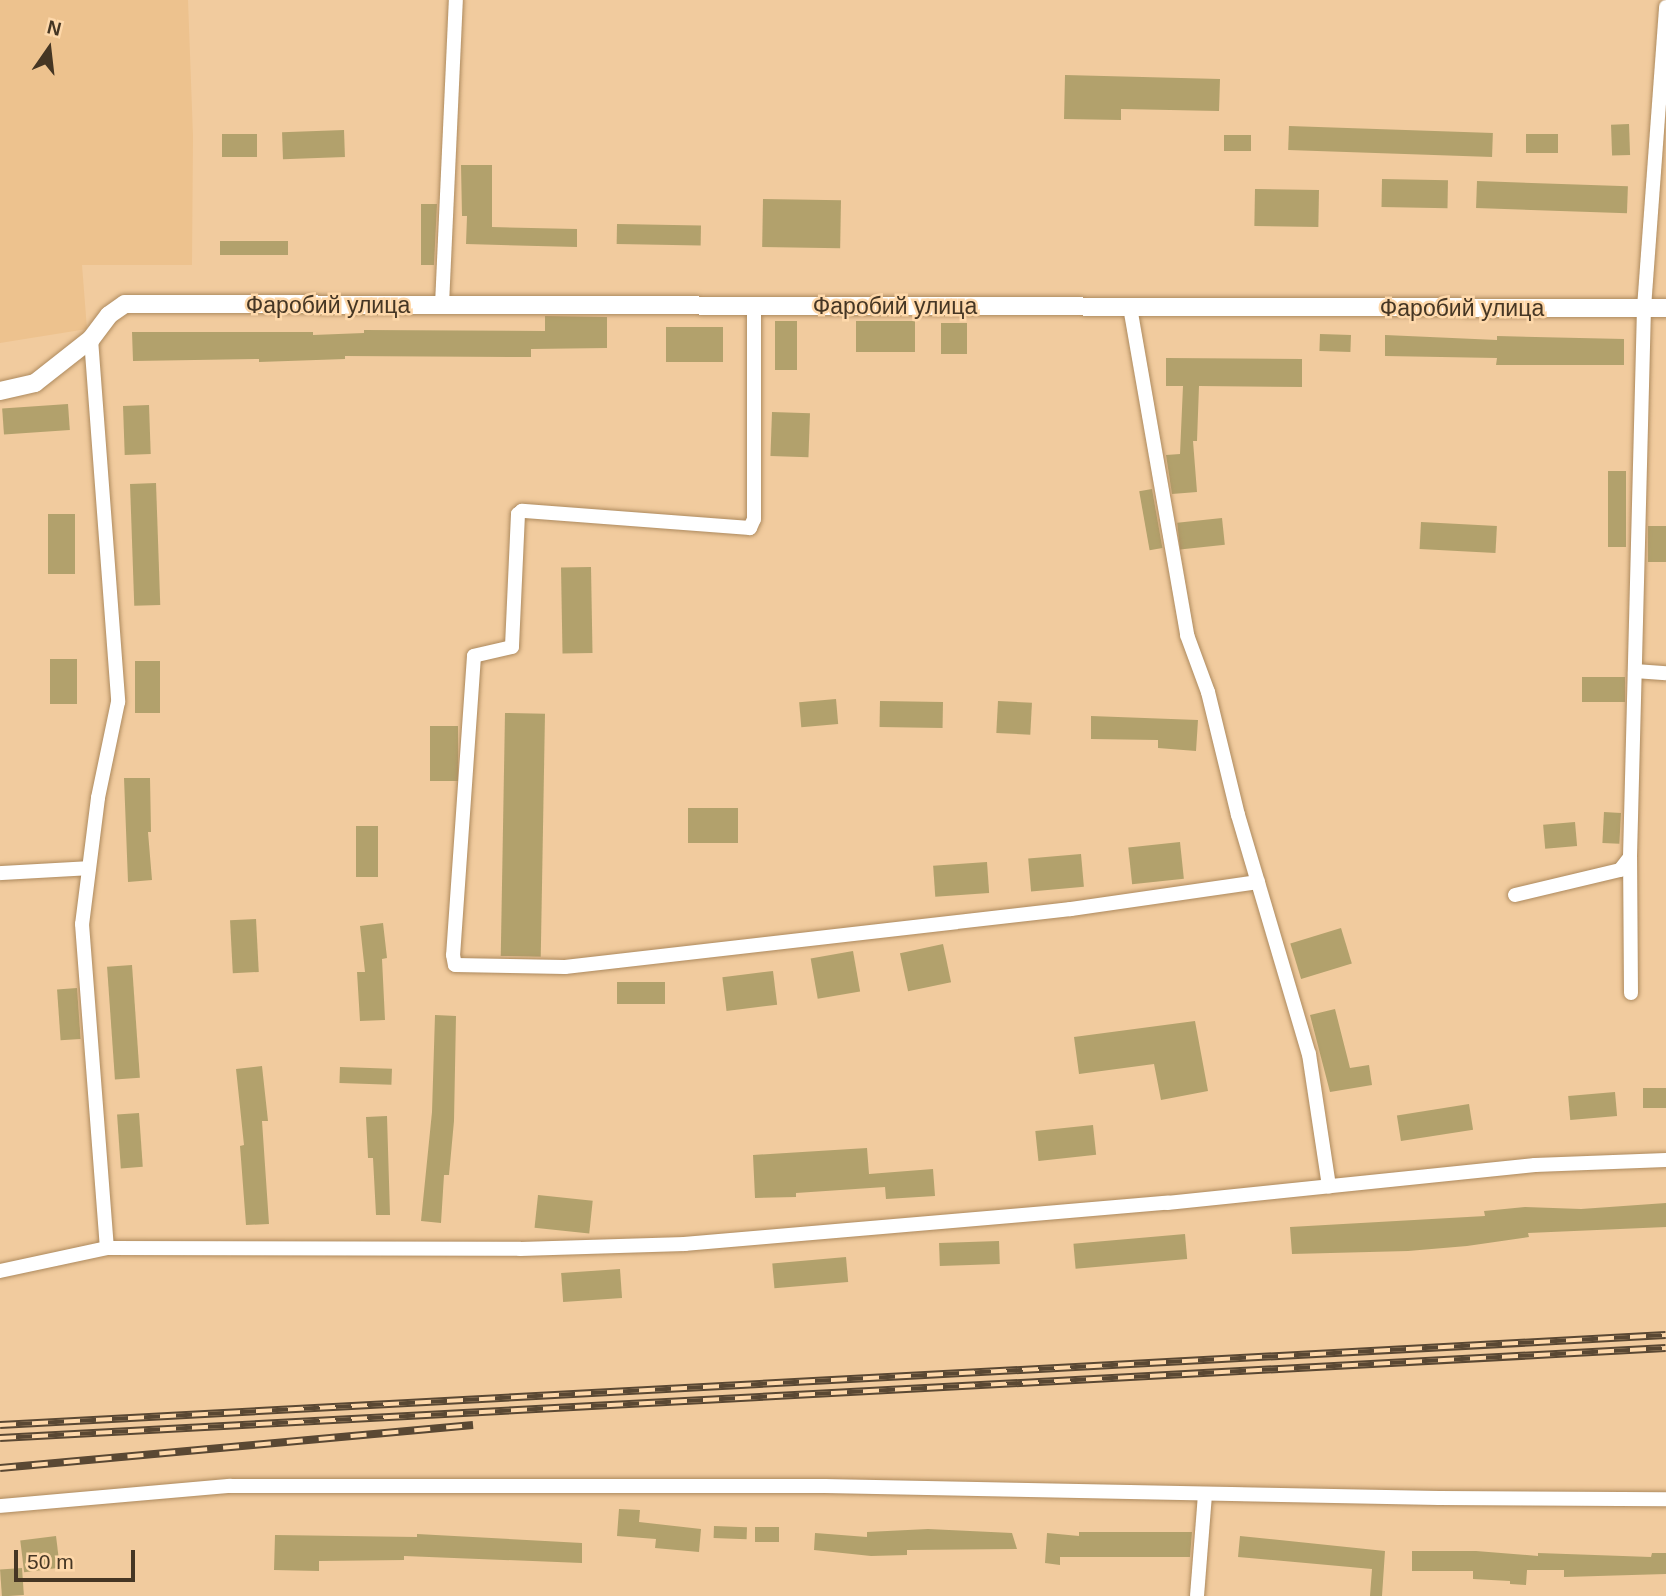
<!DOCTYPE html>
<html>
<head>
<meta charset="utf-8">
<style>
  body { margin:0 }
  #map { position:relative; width:1666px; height:1596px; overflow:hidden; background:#f1cb9e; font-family:Arial,sans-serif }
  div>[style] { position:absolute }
  .built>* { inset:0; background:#edc28e }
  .building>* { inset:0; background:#b2a16c; transform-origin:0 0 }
  .roads { filter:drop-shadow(0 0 2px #ad8a5e) drop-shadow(0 0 2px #ad8a5e) }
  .minor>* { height:14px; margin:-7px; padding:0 7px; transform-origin:7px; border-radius:7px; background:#fff }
  .tertiary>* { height:18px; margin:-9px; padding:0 9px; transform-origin:9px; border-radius:9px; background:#fff }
  .rail>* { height:8px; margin-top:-4px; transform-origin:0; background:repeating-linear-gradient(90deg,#fed8aa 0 16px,#5a4833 0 32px); box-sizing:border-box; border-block:2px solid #5a4833 }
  span { translate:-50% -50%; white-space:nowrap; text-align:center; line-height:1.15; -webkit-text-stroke:5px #fed8aa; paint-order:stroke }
  .street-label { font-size:23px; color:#453624 }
  .north { position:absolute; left:14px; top:14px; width:70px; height:70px; -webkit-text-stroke:5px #fed8aa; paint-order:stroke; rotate:14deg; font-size:19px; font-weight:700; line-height:28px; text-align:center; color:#453624 }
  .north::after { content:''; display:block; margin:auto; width:24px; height:32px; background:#453624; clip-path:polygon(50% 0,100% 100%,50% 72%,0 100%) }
  .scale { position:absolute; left:14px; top:1550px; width:121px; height:32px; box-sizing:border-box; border:4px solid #453624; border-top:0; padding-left:9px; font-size:21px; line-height:24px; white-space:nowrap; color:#453624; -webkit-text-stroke:5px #fed8aa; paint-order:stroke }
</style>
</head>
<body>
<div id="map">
  <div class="built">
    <div style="clip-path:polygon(0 0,188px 0,193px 136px,192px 265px,82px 265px,87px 329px,0 343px)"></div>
  </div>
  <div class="building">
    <div style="clip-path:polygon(1065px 75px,1220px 79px,1219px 111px,1121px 109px,1121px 120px,1064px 119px)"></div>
    <div style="left:1629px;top:124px;width:31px;height:18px;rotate:88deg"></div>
    <div style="left:1289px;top:126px;width:204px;height:24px;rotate:2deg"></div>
    <div style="left:344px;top:130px;width:27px;height:62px;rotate:88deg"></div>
    <div style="left:257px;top:134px;width:23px;height:35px;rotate:90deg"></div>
    <div style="left:1558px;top:134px;width:19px;height:32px;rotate:90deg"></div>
    <div style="left:1224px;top:135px;width:27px;height:16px"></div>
    <div style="clip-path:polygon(461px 165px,492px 165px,492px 227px,577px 229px,577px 247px,466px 244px,467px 216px,462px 216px)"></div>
    <div style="left:1382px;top:179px;width:66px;height:28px;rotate:1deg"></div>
    <div style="left:1477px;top:181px;width:151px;height:27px;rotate:2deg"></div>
    <div style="left:1255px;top:189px;width:64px;height:37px;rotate:1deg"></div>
    <div style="left:763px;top:199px;width:78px;height:48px;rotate:1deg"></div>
    <div style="clip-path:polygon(421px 204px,437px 204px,434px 265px,421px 265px)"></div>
    <div style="left:617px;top:224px;width:84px;height:20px;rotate:1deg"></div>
    <div style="left:220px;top:241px;width:68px;height:14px"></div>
    <div style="clip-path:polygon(545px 316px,607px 317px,607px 348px,531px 349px,531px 357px,345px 356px,345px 359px,259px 362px,259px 359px,133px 361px,132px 332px,313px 332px,313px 335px,364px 333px,364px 330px,545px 331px)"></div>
    <div style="left:775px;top:321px;width:22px;height:49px"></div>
    <div style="left:856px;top:321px;width:59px;height:31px"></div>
    <div style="left:941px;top:323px;width:26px;height:31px"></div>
    <div style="left:666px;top:327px;width:57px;height:35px"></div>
    <div style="left:1320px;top:334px;width:31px;height:17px;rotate:2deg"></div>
    <div style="clip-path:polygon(1385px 335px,1497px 340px,1497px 336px,1624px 339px,1624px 365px,1496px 365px,1497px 358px,1385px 356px)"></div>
    <div style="clip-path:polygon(1166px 358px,1302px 359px,1302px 387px,1199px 386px,1197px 441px,1193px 441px,1197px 492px,1172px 494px,1166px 455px,1180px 454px,1183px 386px,1166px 386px)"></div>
    <div style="left:68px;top:404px;width:26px;height:66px;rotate:86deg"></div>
    <div style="left:149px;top:405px;width:49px;height:26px;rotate:88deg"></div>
    <div style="left:772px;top:412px;width:38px;height:44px;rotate:2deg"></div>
    <div style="left:1608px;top:471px;width:18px;height:76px"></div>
    <div style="left:156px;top:483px;width:122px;height:26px;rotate:88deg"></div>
    <div style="left:1152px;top:489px;width:60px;height:13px;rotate:80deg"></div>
    <div style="left:48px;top:514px;width:27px;height:60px"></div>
    <div style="left:1222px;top:518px;width:27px;height:45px;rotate:84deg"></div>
    <div style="left:1421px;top:522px;width:76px;height:27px;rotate:3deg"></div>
    <div style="left:1648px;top:526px;width:18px;height:36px"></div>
    <div style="left:591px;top:567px;width:86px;height:30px;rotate:89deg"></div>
    <div style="left:50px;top:659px;width:27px;height:45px"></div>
    <div style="left:135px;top:661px;width:25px;height:52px"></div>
    <div style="left:1582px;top:677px;width:43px;height:25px"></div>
    <div style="left:836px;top:699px;width:25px;height:37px;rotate:85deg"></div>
    <div style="left:880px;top:701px;width:63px;height:26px;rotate:1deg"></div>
    <div style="left:998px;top:701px;width:34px;height:32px;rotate:3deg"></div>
    <div style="left:505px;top:713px;width:40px;height:243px;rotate:1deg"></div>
    <div style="clip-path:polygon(1091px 716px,1198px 720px,1196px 751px,1158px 748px,1158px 740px,1091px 739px)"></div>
    <div style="left:430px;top:726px;width:28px;height:55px"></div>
    <div style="clip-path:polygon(124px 778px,150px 778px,151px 832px,148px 832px,152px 880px,128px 882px)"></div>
    <div style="left:688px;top:808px;width:50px;height:35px"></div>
    <div style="left:1604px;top:812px;width:17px;height:31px;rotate:3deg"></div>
    <div style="left:1575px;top:822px;width:24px;height:32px;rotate:85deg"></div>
    <div style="left:356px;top:826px;width:22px;height:51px"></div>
    <div style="left:1180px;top:842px;width:37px;height:52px;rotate:84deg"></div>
    <div style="left:1081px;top:854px;width:33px;height:53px;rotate:85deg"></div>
    <div style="left:987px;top:862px;width:31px;height:54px;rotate:86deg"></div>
    <div style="left:256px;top:919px;width:53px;height:26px;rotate:87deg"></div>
    <div style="clip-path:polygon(383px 923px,387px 958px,382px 959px,385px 1020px,360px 1021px,357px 972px,365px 972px,360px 926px)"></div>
    <div style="left:1341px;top:928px;width:37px;height:53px;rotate:73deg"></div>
    <div style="left:943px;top:944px;width:39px;height:44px;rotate:78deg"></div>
    <div style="left:853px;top:951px;width:41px;height:43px;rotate:80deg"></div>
    <div style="left:132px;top:965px;width:113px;height:25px;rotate:86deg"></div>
    <div style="left:773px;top:971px;width:34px;height:51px;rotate:83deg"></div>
    <div style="left:617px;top:982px;width:48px;height:22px"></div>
    <div style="left:77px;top:988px;width:51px;height:20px;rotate:86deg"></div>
    <div style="clip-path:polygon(1335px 1009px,1350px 1068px,1369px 1065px,1372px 1085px,1330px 1092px,1310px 1015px)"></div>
    <div style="clip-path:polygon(435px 1015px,456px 1016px,454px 1121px,449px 1175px,444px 1175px,441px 1223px,421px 1221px,432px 1112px)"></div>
    <div style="clip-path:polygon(1195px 1021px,1208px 1091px,1161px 1100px,1154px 1064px,1079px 1074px,1074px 1037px)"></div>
    <div style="clip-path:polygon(262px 1066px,268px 1121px,262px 1121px,269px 1224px,246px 1225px,240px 1146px,244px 1145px,236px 1069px)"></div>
    <div style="left:340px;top:1067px;width:52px;height:16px;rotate:2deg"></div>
    <div style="left:1666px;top:1088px;width:20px;height:23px;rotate:90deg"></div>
    <div style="left:1615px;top:1092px;width:24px;height:47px;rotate:85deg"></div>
    <div style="left:1469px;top:1104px;width:26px;height:73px;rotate:81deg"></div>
    <div style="left:139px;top:1113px;width:54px;height:22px;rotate:86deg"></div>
    <div style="clip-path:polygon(387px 1116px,390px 1215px,376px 1215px,373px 1158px,368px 1158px,366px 1117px)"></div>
    <div style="left:1093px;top:1125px;width:30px;height:58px;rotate:84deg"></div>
    <div style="clip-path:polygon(867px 1148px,869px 1174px,933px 1169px,935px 1196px,886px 1199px,885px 1187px,796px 1193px,796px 1197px,755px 1198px,753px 1155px)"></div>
    <div style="left:538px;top:1195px;width:55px;height:33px;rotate:6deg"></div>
    <div style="clip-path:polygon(1666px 1203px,1666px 1227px,1528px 1233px,1529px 1237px,1467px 1246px,1408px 1251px,1292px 1254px,1290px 1227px,1485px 1216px,1484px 1211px,1525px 1207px,1581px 1209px)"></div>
    <div style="left:1185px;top:1234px;width:25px;height:112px;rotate:85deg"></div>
    <div style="left:999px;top:1241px;width:23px;height:60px;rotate:88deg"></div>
    <div style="left:846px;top:1257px;width:25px;height:74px;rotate:85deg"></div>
    <div style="left:620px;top:1269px;width:29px;height:59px;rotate:86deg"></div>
    <div style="clip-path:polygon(619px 1509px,640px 1510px,639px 1522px,701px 1529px,699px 1552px,655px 1548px,656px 1539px,617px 1536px)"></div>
    <div style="left:714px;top:1526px;width:33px;height:12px;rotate:2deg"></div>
    <div style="left:755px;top:1527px;width:24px;height:15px"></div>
    <div style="clip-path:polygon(928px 1529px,1012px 1533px,1017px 1549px,907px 1550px,907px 1555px,871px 1556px,814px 1550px,815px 1533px,867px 1537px,867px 1532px)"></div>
    <div style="clip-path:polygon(1079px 1532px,1192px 1532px,1190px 1557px,1060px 1557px,1060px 1565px,1045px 1563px,1047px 1533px,1079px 1536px)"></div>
    <div style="clip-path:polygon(417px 1534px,582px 1543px,582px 1563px,404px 1556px,404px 1560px,319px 1561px,319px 1571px,274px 1570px,275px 1535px,417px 1537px)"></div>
    <div style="left:56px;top:1536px;width:32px;height:36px;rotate:83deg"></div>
    <div style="clip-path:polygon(1240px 1536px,1385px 1551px,1382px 1596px,1370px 1596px,1372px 1569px,1238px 1557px)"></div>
    <div style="clip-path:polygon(1412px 1551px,1476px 1551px,1538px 1556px,1538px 1553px,1651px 1557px,1652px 1553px,1666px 1553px,1666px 1574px,1564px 1577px,1564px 1570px,1527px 1570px,1526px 1585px,1510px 1584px,1510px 1581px,1473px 1579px,1473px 1571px,1412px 1571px)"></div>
    <div style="left:22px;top:1568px;width:27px;height:22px;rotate:86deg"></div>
  </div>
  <div class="roads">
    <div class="minor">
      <div style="left:442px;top:305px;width:305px;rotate:-87.4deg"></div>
      <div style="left:754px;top:306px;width:213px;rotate:90deg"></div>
      <div style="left:754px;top:519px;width:10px;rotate:114deg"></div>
      <div style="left:750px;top:528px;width:229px;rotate:-175.7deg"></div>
      <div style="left:522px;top:511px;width:5px;rotate:143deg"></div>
      <div style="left:518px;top:514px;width:133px;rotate:92.6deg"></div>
      <div style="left:512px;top:647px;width:39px;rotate:167deg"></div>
      <div style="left:474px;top:656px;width:300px;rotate:94deg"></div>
      <div style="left:453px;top:955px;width:10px;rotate:79deg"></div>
      <div style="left:455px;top:965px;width:110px;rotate:1deg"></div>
      <div style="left:565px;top:967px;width:509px;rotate:-6.54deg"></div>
      <div style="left:1071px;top:909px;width:189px;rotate:-8.2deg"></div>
      <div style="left:1130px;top:307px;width:333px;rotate:80.1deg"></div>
      <div style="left:1187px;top:635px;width:61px;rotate:69.8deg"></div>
      <div style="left:1208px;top:692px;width:127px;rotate:76.3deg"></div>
      <div style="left:1238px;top:815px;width:249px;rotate:73.5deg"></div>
      <div style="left:1309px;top:1054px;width:134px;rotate:81.4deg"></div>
      <div style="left:91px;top:339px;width:364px;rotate:85.7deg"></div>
      <div style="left:118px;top:702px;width:98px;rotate:101.8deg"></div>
      <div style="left:98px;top:798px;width:127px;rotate:97.2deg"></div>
      <div style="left:82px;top:924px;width:325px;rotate:85.6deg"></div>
      <div style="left:1635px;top:671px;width:31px;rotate:4deg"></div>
      <div style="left:0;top:873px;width:89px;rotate:-3.2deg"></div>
      <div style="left:1515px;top:895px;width:108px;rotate:-13.4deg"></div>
      <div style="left:1620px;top:870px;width:16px;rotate:-52deg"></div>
      <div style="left:1631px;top:993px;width:136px;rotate:-90.4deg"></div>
      <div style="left:1630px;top:857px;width:549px;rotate:-88.54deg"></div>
      <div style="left:1644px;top:308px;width:302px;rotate:-85.8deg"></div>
      <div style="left:0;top:1271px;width:109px;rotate:-12.1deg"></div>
      <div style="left:107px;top:1248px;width:413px;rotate:0.1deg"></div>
      <div style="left:520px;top:1249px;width:165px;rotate:-1.7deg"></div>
      <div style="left:685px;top:1244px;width:484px;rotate:-4.9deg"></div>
      <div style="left:1167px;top:1203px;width:370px;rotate:-5.9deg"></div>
      <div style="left:1535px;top:1165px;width:131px;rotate:-2.2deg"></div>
      <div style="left:0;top:1506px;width:230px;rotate:-5deg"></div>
      <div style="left:229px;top:1486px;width:596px"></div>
      <div style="left:825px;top:1486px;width:614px;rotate:1.12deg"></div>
      <div style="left:1439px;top:1498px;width:227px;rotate:0.3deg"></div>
      <div style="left:1197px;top:1596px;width:102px;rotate:-85.5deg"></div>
    </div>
    <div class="tertiary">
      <div style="left:0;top:391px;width:36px;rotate:-13deg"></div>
      <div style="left:35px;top:383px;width:71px;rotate:-38.2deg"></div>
      <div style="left:91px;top:339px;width:30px;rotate:-53deg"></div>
      <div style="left:109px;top:315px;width:19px;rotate:-35deg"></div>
      <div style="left:125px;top:304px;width:1541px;rotate:0.15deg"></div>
    </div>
  </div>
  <div class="rail">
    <div style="left:0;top:1425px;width:1668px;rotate:-3.09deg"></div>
    <div style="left:0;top:1438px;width:1668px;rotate:-3.09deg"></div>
    <div style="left:0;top:1468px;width:475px;rotate:-5.2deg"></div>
  </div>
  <div class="street-label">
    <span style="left:328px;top:305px">Фаробий улица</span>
    <span style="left:895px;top:306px">Фаробий улица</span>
    <span style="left:1462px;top:308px">Фаробий улица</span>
  </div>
  <div class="north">N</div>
  <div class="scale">50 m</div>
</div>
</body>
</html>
